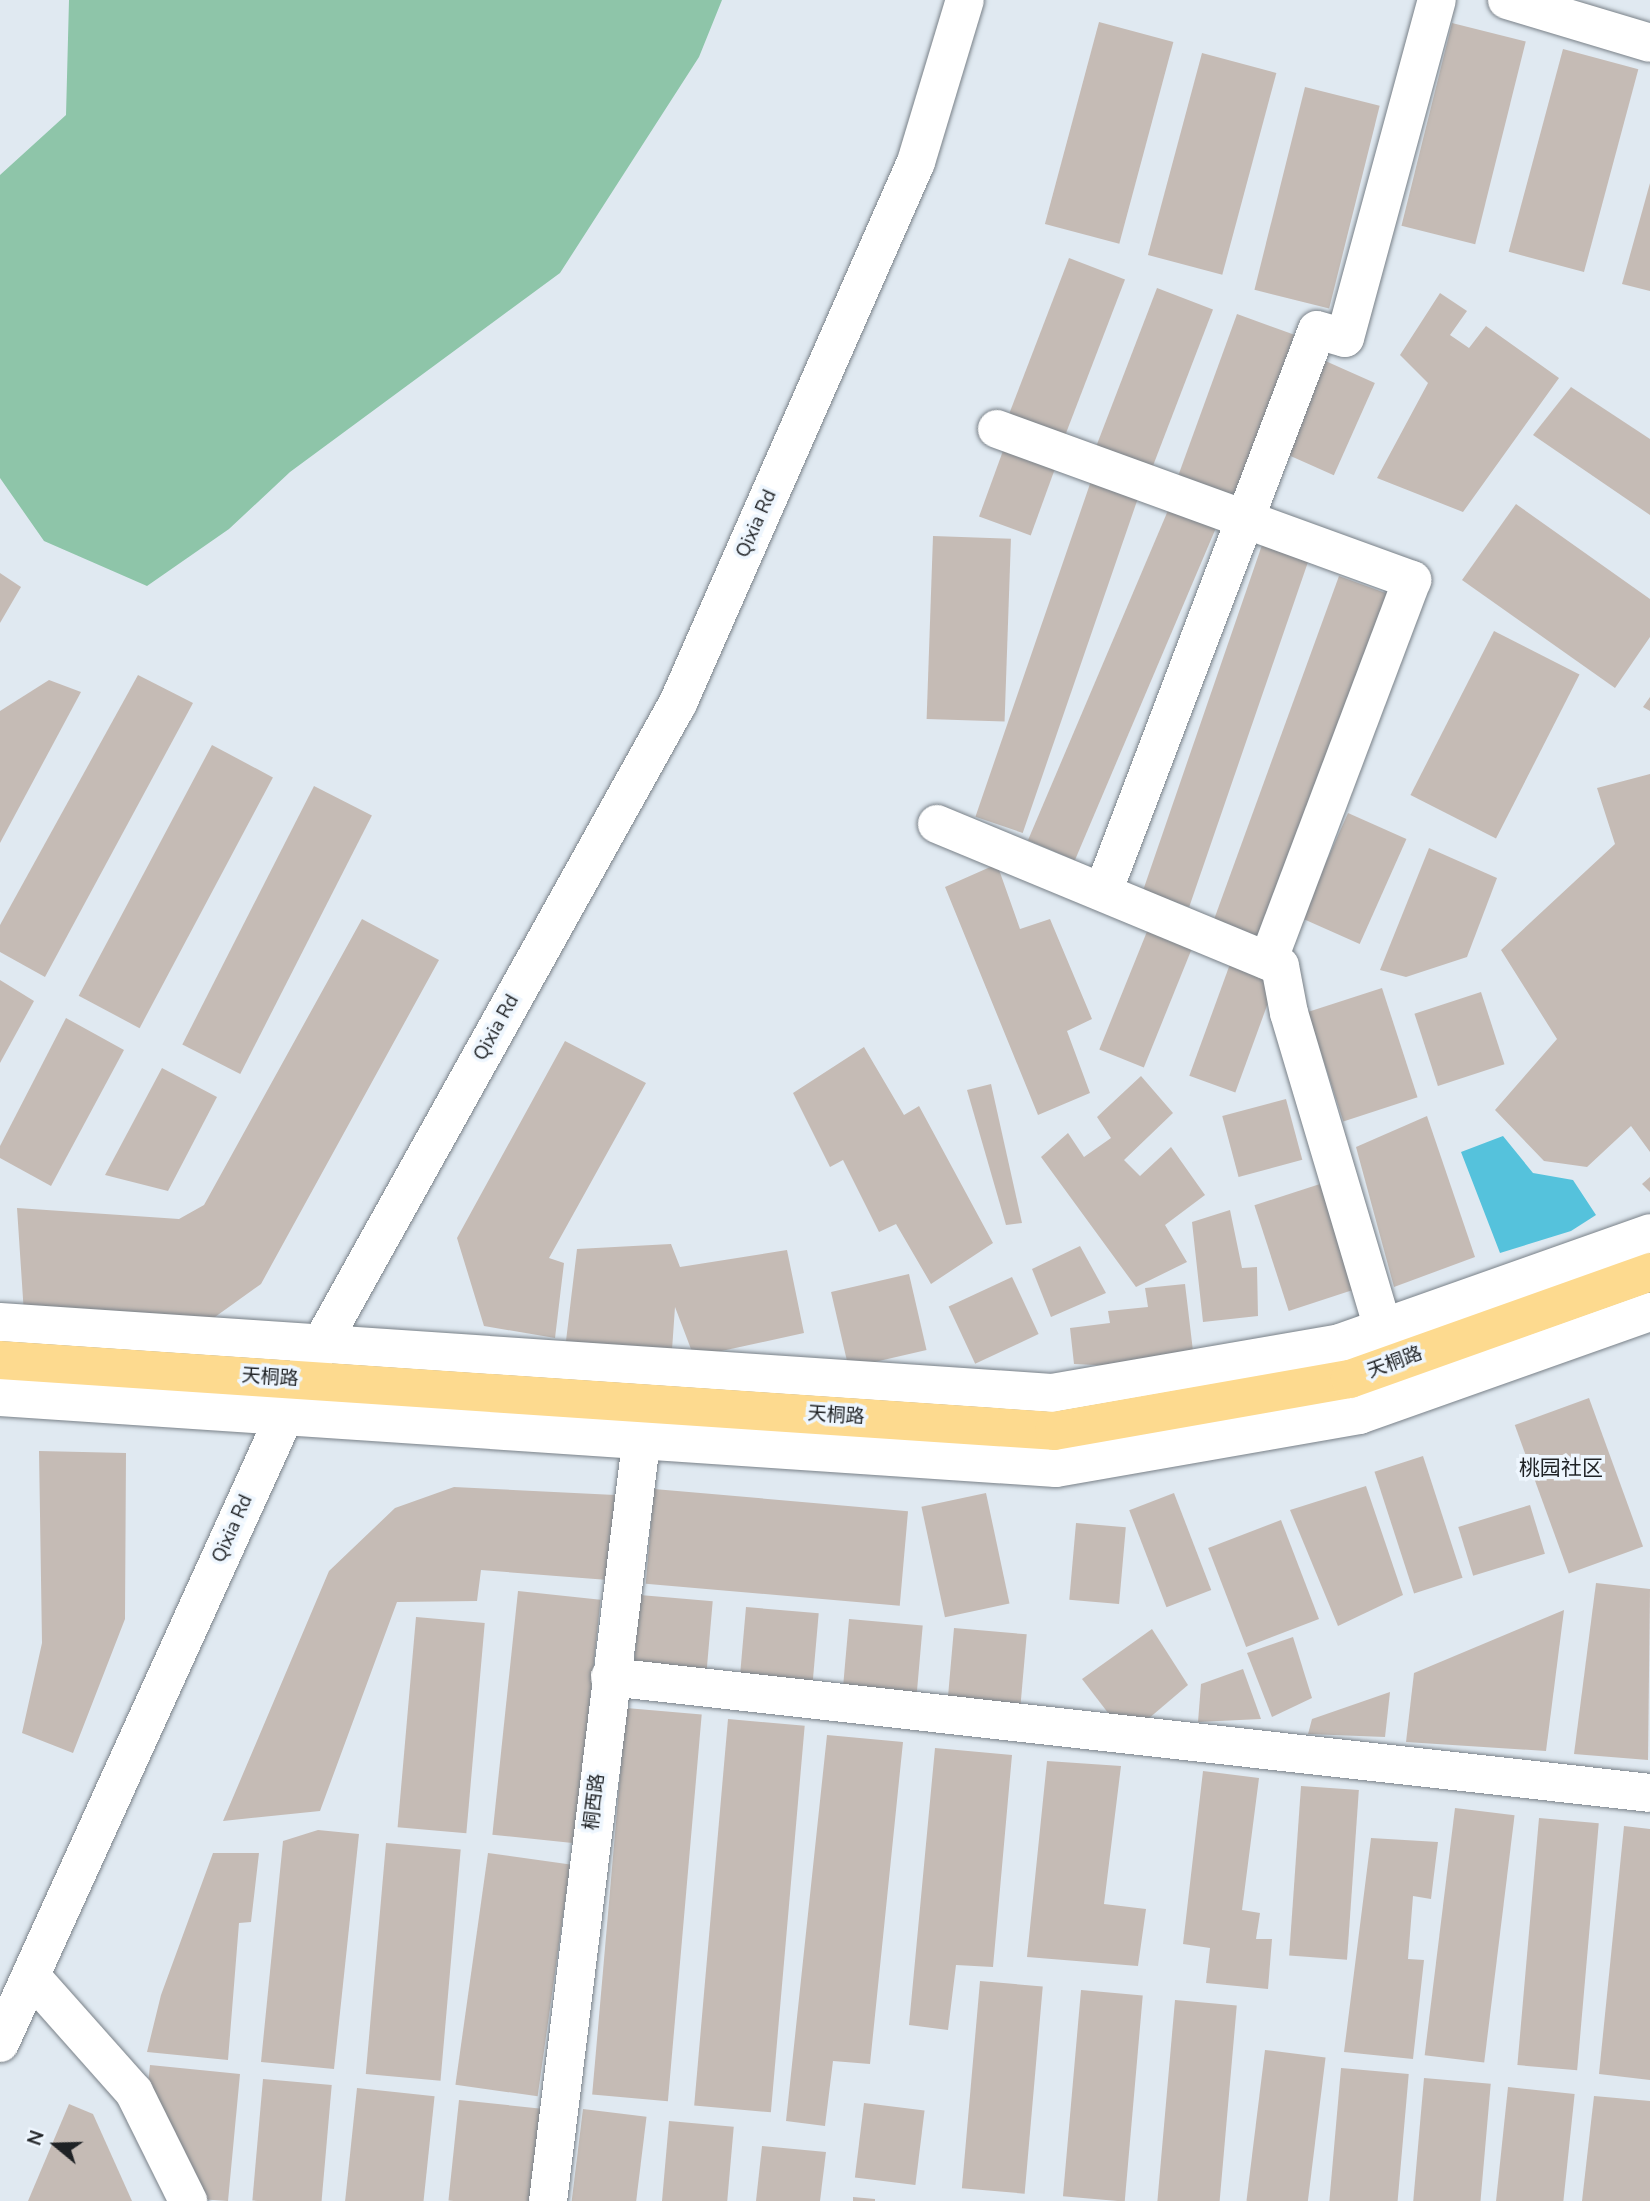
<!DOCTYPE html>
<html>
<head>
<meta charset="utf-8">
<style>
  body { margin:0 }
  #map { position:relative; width:1650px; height:2201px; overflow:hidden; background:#e0e9f1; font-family:"Nunito Sans","Noto Sans SC",sans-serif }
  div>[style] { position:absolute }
  .green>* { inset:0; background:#8ec5a9 }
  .water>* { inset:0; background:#55c2dc }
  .building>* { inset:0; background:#c5bbb5; transform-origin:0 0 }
  .roads { filter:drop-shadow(0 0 2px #798188) drop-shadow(0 0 2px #798188) }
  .minor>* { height:38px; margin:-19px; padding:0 19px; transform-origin:19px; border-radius:19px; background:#fff }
  .major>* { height:38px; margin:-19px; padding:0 19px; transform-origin:19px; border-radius:19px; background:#fdda8f }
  span { translate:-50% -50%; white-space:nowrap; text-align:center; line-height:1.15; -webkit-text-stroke:7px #eef6fe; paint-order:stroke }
  .street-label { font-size:19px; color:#1f2225 }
  .neighbourhood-label { font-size:21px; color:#1f2225 }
  .north { position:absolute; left:21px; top:2110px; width:70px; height:70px; -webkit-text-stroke:5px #eef6fe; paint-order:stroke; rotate:289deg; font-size:19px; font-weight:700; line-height:28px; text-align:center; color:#1f2225 }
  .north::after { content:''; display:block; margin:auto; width:24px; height:32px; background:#1f2225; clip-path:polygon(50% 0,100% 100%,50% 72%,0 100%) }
</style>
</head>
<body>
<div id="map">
  <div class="green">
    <div style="clip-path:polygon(69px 0,722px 0,699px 57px,560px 273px,290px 472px,229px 529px,147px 586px,44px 541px,0 478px,0 175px,66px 115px)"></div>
  </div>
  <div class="water">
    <div style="clip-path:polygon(1503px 1136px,1533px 1173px,1573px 1180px,1596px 1215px,1571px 1231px,1500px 1253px,1461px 1152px)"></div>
  </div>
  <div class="building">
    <div style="left:1099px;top:22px;width:77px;height:209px;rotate:15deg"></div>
    <div style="left:1452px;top:23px;width:76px;height:209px;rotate:14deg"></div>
    <div style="left:1563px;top:49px;width:78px;height:210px;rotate:15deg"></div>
    <div style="left:1202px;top:53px;width:77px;height:209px;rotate:15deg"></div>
    <div style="left:1305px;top:87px;width:77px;height:209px;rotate:14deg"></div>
    <div style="clip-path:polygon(1650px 183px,1650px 291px,1622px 284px)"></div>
    <div style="left:1069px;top:258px;width:60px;height:176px;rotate:21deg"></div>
    <div style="left:1157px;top:288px;width:60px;height:176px;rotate:21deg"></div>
    <div style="clip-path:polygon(1440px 293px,1467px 311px,1450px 335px,1469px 348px,1486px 326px,1559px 378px,1463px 512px,1377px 478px,1428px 383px,1400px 355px)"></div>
    <div style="left:1237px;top:314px;width:61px;height:176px;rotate:20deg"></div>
    <div style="left:1321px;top:359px;width:59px;height:101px;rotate:24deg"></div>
    <div style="clip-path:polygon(1571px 387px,1650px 439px,1650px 515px,1533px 435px)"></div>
    <div style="left:1004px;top:448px;width:55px;height:73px;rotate:20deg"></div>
    <div style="left:1091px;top:481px;width:50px;height:355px;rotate:19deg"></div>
    <div style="clip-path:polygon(1516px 504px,1650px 599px,1650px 637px,1615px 688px,1462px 580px)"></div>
    <div style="left:1169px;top:508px;width:51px;height:361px;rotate:23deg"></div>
    <div style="left:933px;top:536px;width:78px;height:183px;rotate:2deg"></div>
    <div style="left:1262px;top:545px;width:49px;height:366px;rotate:19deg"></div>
    <div style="clip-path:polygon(0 573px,21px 587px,0 623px)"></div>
    <div style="left:1339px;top:576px;width:54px;height:370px;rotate:20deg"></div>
    <div style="left:1494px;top:631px;width:96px;height:184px;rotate:27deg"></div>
    <div style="clip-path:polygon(138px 675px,193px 703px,45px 977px,0 952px,0 925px)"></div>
    <div style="clip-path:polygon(49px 680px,81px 692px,0 843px,0 711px)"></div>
    <div style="clip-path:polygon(1650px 697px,1650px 711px,1643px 707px)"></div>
    <div style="left:212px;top:745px;width:69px;height:284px;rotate:28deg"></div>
    <div style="clip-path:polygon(1650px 774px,1650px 1152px,1631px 1126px,1587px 1167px,1544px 1161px,1495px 1110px,1557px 1039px,1501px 950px,1615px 844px,1597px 788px)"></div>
    <div style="left:314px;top:786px;width:65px;height:290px;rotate:27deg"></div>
    <div style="left:1348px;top:813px;width:64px;height:115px;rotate:24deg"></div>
    <div style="clip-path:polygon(1429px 848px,1497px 878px,1467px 957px,1406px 977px,1380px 970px)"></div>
    <div style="clip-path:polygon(997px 864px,1020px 929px,1050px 919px,1092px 1019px,1067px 1031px,1090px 1093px,1038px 1115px,945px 887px)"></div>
    <div style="clip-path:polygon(362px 919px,439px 960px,261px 1284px,201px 1327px,24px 1314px,17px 1208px,179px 1219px,204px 1205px)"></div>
    <div style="left:1148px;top:929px;width:48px;height:130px;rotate:22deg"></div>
    <div style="left:1230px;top:964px;width:49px;height:119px;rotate:20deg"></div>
    <div style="clip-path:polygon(0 980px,34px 1001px,0 1063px)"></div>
    <div style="left:1382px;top:988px;width:115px;height:78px;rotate:72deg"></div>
    <div style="left:1481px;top:992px;width:76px;height:70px;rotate:72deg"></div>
    <div style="clip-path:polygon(66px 1018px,124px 1050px,51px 1186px,0 1158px,0 1146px)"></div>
    <div style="clip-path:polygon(565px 1041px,646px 1083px,549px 1258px,564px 1263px,555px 1338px,484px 1326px,457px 1238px)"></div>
    <div style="clip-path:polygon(864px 1047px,904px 1115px,919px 1106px,993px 1243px,931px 1284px,896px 1224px,879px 1232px,843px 1160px,830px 1167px,793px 1093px)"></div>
    <div style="clip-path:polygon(162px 1068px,217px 1097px,168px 1191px,105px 1175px)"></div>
    <div style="clip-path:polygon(1141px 1076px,1173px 1113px,1124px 1160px,1140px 1176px,1171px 1147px,1205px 1195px,1165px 1225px,1187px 1262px,1136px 1287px,1041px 1157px,1068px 1133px,1084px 1157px,1111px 1138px,1097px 1117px)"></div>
    <div style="clip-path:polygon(991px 1084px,1022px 1223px,1006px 1225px,967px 1090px)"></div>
    <div style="left:1286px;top:1099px;width:63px;height:66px;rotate:75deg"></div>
    <div style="clip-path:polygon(1427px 1116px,1475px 1257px,1394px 1287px,1356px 1147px)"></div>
    <div style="clip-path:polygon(1650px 1177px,1650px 1192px,1642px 1184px)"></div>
    <div style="left:1320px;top:1184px;width:111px;height:69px;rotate:72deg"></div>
    <div style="clip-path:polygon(1230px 1210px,1242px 1268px,1257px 1267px,1258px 1316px,1203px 1322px,1192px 1222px)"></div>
    <div style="clip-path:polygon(671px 1244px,680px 1267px,787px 1250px,804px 1333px,694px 1357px,675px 1307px,672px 1350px,566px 1341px,577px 1249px)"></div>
    <div style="clip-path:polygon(1080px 1246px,1106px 1293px,1051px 1317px,1032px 1269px)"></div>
    <div style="left:909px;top:1274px;width:78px;height:80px;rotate:77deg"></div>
    <div style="left:1012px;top:1277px;width:63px;height:70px;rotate:65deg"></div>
    <div style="clip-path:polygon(1185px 1284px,1193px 1351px,1116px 1366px,1074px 1364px,1070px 1328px,1110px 1323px,1108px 1311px,1148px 1307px,1145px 1288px)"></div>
    <div style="left:1589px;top:1398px;width:158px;height:79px;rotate:70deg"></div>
    <div style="clip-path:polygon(39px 1451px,126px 1453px,125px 1619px,73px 1753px,22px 1733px,42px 1643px)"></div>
    <div style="left:1423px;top:1456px;width:128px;height:51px;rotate:72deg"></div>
    <div style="clip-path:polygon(1366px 1486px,1403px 1595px,1338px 1626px,1290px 1510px)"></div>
    <div style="clip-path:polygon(454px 1487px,615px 1495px,608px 1580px,481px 1570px,477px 1601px,397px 1602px,320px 1811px,223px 1821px,329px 1571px,395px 1508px)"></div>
    <div style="left:654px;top:1489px;width:255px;height:95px;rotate:5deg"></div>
    <div style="left:986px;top:1493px;width:113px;height:66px;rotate:78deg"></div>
    <div style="left:1174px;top:1493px;width:104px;height:48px;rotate:69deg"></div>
    <div style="left:1530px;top:1505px;width:51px;height:75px;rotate:73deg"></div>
    <div style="left:1281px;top:1520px;width:106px;height:78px;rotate:69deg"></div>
    <div style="left:1076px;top:1523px;width:50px;height:77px;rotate:5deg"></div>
    <div style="clip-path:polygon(1596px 1583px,1650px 1589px,1648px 1760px,1574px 1754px)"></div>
    <div style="left:518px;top:1591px;width:83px;height:245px;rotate:6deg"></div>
    <div style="left:640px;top:1595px;width:73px;height:70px;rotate:5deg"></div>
    <div style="left:746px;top:1607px;width:73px;height:70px;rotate:5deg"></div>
    <div style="clip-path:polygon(1564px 1610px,1546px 1751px,1406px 1742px,1414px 1673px)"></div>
    <div style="left:416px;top:1617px;width:69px;height:211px;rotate:5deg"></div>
    <div style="left:849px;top:1619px;width:74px;height:71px;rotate:5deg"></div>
    <div style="left:954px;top:1628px;width:73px;height:70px;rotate:5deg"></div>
    <div style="clip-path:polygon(1152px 1629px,1188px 1685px,1141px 1725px,1115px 1722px,1082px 1679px)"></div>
    <div style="clip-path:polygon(1293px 1637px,1312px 1698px,1272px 1717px,1247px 1653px)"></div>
    <div style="clip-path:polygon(1243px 1669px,1261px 1719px,1198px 1722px,1201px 1684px)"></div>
    <div style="clip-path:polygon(1390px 1692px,1385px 1737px,1308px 1734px,1312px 1719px)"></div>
    <div style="left:626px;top:1708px;width:76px;height:388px;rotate:5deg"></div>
    <div style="left:728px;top:1719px;width:77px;height:388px;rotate:5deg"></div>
    <div style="clip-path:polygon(827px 1735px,903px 1742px,870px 2064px,833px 2061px,825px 2126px,786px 2121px)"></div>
    <div style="clip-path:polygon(935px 1748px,1012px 1755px,993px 1967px,956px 1965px,948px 2030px,909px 2025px)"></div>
    <div style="clip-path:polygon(1047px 1761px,1121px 1766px,1104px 1904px,1146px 1909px,1138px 1966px,1027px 1957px)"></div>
    <div style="clip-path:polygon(1203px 1771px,1259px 1778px,1242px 1910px,1260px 1913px,1256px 1939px,1272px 1939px,1268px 1989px,1206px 1983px,1210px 1948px,1183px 1944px)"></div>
    <div style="left:1301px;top:1786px;width:58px;height:170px;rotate:4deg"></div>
    <div style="left:1455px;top:1808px;width:60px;height:249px;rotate:7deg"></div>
    <div style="left:1539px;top:1818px;width:60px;height:248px;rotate:5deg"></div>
    <div style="clip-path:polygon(1624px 1826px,1650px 1829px,1650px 2080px,1599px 2074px)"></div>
    <div style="clip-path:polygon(318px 1830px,359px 1834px,334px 2069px,261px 2062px,283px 1841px)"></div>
    <div style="clip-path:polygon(1371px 1838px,1438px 1842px,1431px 1899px,1413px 1896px,1408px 1959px,1424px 1960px,1413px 2059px,1344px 2052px)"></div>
    <div style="left:386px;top:1843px;width:75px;height:232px;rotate:5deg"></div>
    <div style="clip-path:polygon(213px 1853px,259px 1853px,251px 1922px,239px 1923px,228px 2060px,147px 2052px,161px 1995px)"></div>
    <div style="left:488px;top:1853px;width:83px;height:234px;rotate:8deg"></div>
    <div style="left:980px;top:1981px;width:63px;height:208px;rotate:5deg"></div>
    <div style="left:1081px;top:1990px;width:62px;height:207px;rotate:5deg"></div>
    <div style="left:1175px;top:2000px;width:62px;height:202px;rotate:5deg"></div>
    <div style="left:1265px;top:2050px;width:61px;height:152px;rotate:7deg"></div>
    <div style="clip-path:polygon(150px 2065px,240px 2074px,228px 2201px,198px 2199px,147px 2094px)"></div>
    <div style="left:1341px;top:2068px;width:68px;height:134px;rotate:5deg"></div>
    <div style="left:1424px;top:2078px;width:67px;height:124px;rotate:5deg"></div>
    <div style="left:263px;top:2079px;width:69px;height:122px;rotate:5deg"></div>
    <div style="left:1508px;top:2087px;width:67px;height:115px;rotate:6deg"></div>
    <div style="left:357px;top:2088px;width:78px;height:114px;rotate:6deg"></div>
    <div style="clip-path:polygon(1594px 2096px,1650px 2101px,1650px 2201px,1582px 2201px)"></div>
    <div style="left:459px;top:2100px;width:83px;height:101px;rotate:6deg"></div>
    <div style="left:864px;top:2103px;width:61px;height:75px;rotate:7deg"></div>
    <div style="clip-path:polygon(69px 2104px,93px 2114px,132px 2201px,28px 2201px)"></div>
    <div style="left:583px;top:2109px;width:64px;height:93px;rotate:7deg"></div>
    <div style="left:669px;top:2121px;width:65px;height:81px;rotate:5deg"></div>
    <div style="clip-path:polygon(762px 2146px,826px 2152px,820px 2201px,756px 2201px)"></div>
    <div style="clip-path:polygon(853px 2197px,875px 2199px,875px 2201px,853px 2201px)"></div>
  </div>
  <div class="roads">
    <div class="minor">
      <div style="left:1507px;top:0;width:149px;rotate:16.7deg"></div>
      <div style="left:997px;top:429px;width:442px;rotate:20deg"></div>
      <div style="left:1412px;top:580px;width:407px;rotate:110.7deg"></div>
      <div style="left:937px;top:824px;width:371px;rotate:22.5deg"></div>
      <div style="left:1280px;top:966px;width:48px;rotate:79.2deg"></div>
      <div style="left:1289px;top:1013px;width:353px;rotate:73.4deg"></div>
      <div style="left:1103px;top:892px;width:601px;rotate:-69.15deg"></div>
      <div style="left:1317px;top:330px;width:29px;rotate:16deg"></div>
      <div style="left:1345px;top:338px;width:350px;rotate:-74.8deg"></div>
      <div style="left:0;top:1322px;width:1054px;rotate:3.86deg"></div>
      <div style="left:1052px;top:1393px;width:292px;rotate:-9.8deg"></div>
      <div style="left:1340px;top:1343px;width:329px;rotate:-19.5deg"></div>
      <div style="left:0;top:1397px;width:1058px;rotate:3.85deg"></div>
      <div style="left:1056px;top:1468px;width:308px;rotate:-9.9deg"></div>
      <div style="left:1359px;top:1415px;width:309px;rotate:-19.5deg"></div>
      <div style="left:610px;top:1677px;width:1046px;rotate:6.36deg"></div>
      <div style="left:31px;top:1976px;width:155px;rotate:48.4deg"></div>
      <div style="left:134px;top:2092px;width:122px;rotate:63.6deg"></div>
      <div style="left:0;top:2043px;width:728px;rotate:-65.58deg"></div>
      <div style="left:301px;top:1380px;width:775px;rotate:-60.89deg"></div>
      <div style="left:678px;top:703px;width:591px;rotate:-66.25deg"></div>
      <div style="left:916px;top:162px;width:169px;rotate:-73.2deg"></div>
      <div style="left:548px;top:2201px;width:789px;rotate:-83.01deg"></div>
    </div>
    <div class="major">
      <div style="left:0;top:1360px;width:1056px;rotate:3.85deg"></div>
      <div style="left:1054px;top:1431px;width:301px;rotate:-10deg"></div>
      <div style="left:1350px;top:1379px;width:319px;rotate:-19.6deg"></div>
    </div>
  </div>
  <div class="street-label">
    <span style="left:757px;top:524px;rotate:-66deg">Qixia Rd</span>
    <span style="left:497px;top:1028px;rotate:-61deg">Qixia Rd</span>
    <span style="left:1395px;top:1363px;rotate:-20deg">天桐路</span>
    <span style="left:270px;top:1378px;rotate:4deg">天桐路</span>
    <span style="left:836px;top:1416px;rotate:4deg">天桐路</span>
    <span style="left:233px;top:1529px;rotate:-66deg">Qixia Rd</span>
    <span style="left:595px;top:1802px;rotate:-83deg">桐西路</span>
  </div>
  <div class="neighbourhood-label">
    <span style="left:1561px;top:1468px">桃园社区</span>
  </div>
  <div class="north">N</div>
</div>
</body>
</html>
